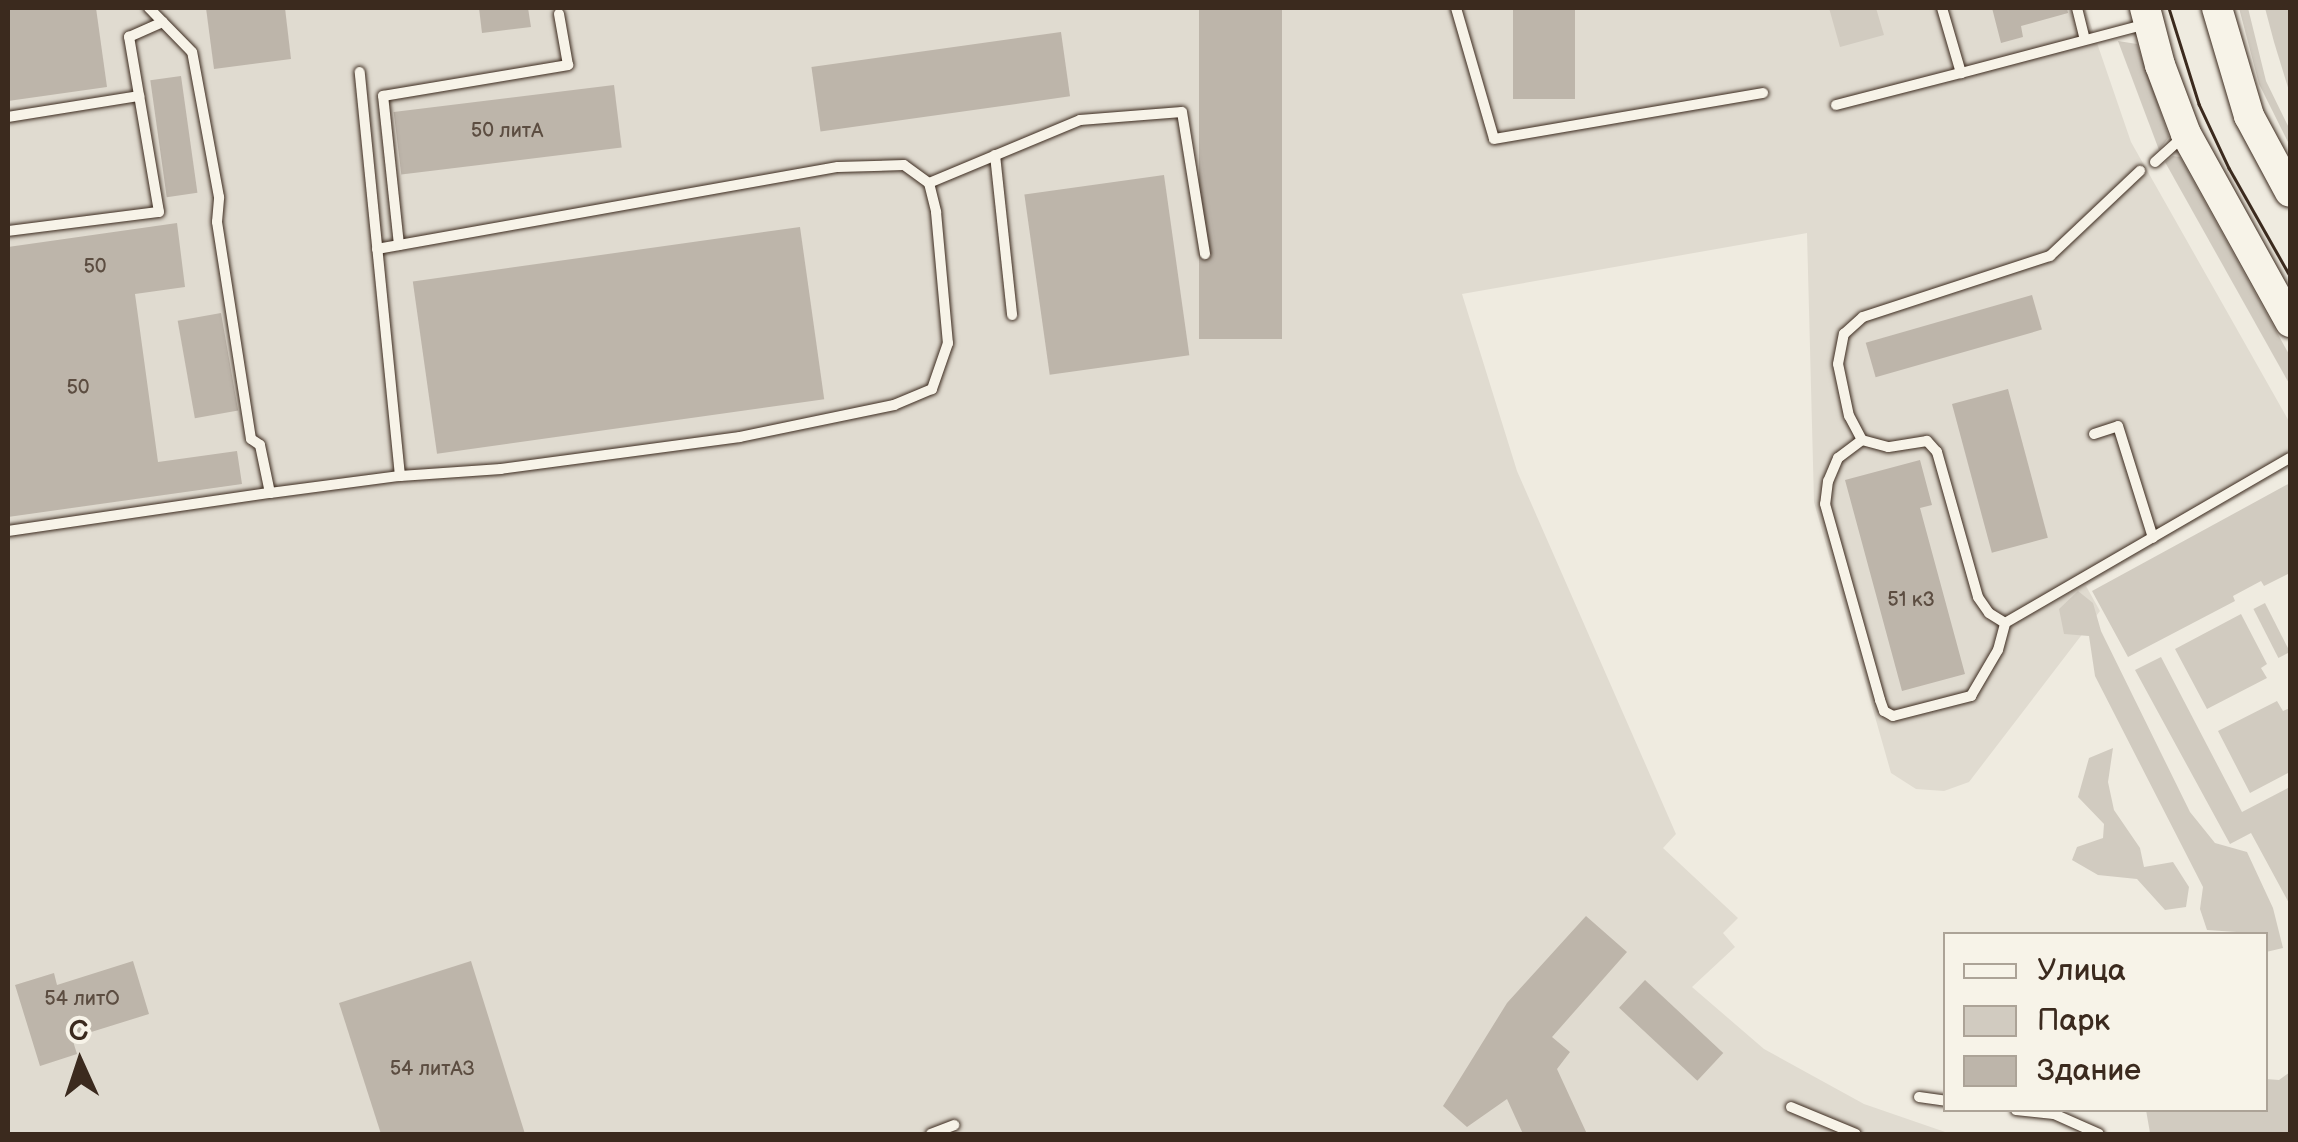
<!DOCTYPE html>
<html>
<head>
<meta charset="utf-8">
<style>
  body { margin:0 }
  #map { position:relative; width:2298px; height:1142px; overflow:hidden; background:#efebe0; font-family:"Balsamiq Sans",sans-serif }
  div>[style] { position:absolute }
  .built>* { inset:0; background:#e0dbd0 }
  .green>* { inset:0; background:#d1cbc0; transform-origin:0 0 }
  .building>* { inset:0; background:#bdb5aa; transform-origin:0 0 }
  .roads { filter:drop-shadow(0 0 2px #3b2a1e) drop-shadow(0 0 2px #3b2a1e) }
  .service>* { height:10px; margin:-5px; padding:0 5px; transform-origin:5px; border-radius:5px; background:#f7f3e8 }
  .secondary>* { height:30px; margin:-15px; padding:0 15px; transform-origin:15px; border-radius:15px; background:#f7f3e8 }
  .tram>* { height:2.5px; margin:-1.25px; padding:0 1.25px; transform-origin:1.25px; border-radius:1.25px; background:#3b2a1e }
  span { translate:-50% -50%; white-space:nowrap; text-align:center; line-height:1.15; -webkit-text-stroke:8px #f7f3e8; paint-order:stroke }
  .number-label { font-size:20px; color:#5c4d41 }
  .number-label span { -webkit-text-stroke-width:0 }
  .frame { position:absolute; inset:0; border:10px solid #3b2a1e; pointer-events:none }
  .legend { position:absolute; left:1943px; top:932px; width:325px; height:180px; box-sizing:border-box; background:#f7f3e8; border:2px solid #aca397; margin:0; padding:12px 18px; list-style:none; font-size:30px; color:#3b2a1e }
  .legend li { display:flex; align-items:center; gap:20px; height:50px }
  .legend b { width:50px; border:2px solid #aca397 }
  .north { position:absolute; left:30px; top:1012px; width:100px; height:100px; -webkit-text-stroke:8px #f7f3e8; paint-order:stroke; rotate:357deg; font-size:28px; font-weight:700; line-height:40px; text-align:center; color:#3b2a1e }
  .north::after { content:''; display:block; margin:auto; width:35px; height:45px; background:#3b2a1e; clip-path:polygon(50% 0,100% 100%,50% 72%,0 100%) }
</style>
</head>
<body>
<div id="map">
  <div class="built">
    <div style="clip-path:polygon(8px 8px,2085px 8px,2131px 142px,2290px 423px,2290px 467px,2086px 586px,2100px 611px,1969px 782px,1944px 791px,1916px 789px,1891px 773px,1814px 502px,1807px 233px,1462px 294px,1517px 471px,1676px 834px,1663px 848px,1738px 918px,1723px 933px,1735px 947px,1692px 987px,1764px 1049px,1864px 1104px,1951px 1134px,8px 1134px)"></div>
  </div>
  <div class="green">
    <div style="clip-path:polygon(1829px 8px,1876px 8px,1884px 35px,1840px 47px)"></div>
    <div style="clip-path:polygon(2239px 8px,2248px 8px,2266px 81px,2290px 130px,2290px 146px,2259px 84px)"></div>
    <div style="clip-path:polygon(2265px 8px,2290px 8px,2290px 94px,2274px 42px)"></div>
    <div style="clip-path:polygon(2118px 41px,2137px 44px,2169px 137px,2159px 150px)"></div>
    <div style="clip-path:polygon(2173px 156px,2180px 157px,2290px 356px,2290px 385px,2165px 162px)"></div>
    <div style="clip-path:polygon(2290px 483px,2290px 573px,2264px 586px,2261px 581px,2233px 596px,2235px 601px,2128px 657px,2092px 591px)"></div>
    <div style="clip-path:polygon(2078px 591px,2093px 603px,2101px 631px,2190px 812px,2215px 843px,2247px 852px,2273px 908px,2283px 948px,2266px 952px,2266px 934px,2207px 930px,2200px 909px,2203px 887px,2095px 676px,2089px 636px,2064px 634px,2059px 609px)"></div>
    <div style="left:2265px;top:603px;width:55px;height:13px;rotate:63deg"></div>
    <div style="clip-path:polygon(2241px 614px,2267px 664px,2261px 668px,2267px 678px,2207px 709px,2175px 649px)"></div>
    <div style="clip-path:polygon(2161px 657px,2242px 812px,2290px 787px,2290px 905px,2251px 833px,2230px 844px,2135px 670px)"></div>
    <div style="clip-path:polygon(2277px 701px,2283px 711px,2290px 708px,2290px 772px,2250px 793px,2218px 731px)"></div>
    <div style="clip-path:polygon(2113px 748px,2108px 782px,2114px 810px,2140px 848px,2144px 867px,2173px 862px,2189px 887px,2186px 907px,2165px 910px,2137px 879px,2098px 875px,2072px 860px,2077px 847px,2103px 838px,2104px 824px,2078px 797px,2089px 758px)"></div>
    <div style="clip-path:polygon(2290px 1072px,2290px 1132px,2150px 1133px,2146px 1110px,2266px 1110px,2266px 1079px,2279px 1080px)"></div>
  </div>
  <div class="building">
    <div style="clip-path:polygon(8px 8px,96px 8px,107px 87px,8px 101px)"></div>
    <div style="clip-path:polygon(206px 8px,285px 8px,291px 59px,214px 69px)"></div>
    <div style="clip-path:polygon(479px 8px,528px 8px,531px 27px,482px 33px)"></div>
    <div style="left:1199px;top:8px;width:83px;height:331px"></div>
    <div style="left:1513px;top:8px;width:62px;height:91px"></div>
    <div style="clip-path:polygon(1992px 8px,2067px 8px,2068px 13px,2021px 26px,2023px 37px,2001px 43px)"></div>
    <div style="left:1061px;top:32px;width:65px;height:252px;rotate:82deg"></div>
    <div style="left:181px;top:76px;width:118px;height:31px;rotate:82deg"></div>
    <div style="left:614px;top:85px;width:63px;height:222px;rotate:83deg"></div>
    <div style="left:1164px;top:175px;width:182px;height:141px;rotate:82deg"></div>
    <div style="clip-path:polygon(177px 223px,185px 287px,135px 294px,158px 462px,237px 451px,242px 484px,8px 517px,8px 247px)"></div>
    <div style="left:800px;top:227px;width:174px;height:391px;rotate:82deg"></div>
    <div style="left:2032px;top:295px;width:36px;height:173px;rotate:74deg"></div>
    <div style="left:221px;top:313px;width:99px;height:44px;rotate:80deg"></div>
    <div style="left:2008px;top:389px;width:154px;height:58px;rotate:75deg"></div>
    <div style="clip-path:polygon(1920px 460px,1932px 505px,1920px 508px,1965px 674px,1902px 691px,1845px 480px)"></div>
    <div style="clip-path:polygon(1586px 916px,1627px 952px,1552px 1037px,1570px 1052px,1557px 1069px,1587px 1134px,1523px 1134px,1507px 1099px,1467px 1127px,1443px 1106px,1507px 1003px)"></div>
    <div style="clip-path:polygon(133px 961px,149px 1014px,72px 1038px,77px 1054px,40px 1066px,15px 985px,54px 973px,57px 985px)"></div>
    <div style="clip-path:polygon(471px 961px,525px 1134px,381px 1134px,339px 1003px)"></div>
    <div style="left:1645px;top:980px;width:107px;height:38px;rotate:43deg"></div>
  </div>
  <div class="roads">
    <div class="service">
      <div style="left:1456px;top:8px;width:136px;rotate:73.8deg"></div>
      <div style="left:1494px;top:139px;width:273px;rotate:-9.7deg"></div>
      <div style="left:1942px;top:8px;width:68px;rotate:73.7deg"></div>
      <div style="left:1961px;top:73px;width:191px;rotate:-14.8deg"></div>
      <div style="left:2077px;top:8px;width:32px;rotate:76deg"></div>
      <div style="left:1836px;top:105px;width:129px;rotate:-14.4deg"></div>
      <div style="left:8px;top:117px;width:133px;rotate:-9.1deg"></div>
      <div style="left:995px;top:155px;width:161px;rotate:83.9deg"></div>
      <div style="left:2155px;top:162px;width:39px;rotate:-42deg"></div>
      <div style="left:929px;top:183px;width:164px;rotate:-22.6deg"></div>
      <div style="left:1080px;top:120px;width:102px;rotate:-4.5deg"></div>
      <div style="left:1182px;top:112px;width:144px;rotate:80.8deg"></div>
      <div style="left:8px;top:231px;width:152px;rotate:-7.2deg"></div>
      <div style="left:159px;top:212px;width:178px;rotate:-99.7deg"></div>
      <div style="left:129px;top:37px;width:37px;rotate:-24deg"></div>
      <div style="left:399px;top:245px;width:150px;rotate:-96.1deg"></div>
      <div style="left:383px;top:96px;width:188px;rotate:-9.5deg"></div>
      <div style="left:568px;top:65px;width:52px;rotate:-100deg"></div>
      <div style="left:377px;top:249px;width:468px;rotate:-10.1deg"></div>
      <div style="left:838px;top:167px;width:66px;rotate:-1.7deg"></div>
      <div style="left:904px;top:165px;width:31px;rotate:36deg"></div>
      <div style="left:929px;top:183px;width:30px;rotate:76deg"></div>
      <div style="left:936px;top:212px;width:132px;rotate:84.8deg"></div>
      <div style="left:948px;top:343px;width:49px;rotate:109.2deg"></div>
      <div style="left:932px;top:389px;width:41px;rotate:157.2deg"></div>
      <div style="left:894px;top:405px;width:157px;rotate:168.3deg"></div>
      <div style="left:740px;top:437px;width:241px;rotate:172.4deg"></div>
      <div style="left:501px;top:469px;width:101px;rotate:176deg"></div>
      <div style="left:2094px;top:434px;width:25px;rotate:-18deg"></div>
      <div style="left:2118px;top:426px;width:117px;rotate:72.6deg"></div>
      <div style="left:1862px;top:440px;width:30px;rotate:143deg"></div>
      <div style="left:1838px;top:458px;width:25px;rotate:113deg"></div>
      <div style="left:1828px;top:481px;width:23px;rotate:97deg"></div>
      <div style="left:1825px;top:504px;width:204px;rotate:74.3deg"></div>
      <div style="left:1880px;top:700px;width:12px;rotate:70deg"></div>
      <div style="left:1884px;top:711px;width:10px;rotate:29deg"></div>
      <div style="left:1893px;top:716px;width:81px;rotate:-14.4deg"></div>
      <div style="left:1971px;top:696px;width:53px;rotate:-59.6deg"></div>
      <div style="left:1998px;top:650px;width:28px;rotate:-75deg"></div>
      <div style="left:2005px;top:623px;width:329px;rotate:-30.1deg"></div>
      <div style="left:270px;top:493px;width:131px;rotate:-7.5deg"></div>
      <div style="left:400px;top:476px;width:406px;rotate:-95.7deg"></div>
      <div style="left:8px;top:531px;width:265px;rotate:-8.3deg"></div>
      <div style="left:270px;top:493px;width:49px;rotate:-101.8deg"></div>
      <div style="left:260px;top:445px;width:11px;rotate:-146deg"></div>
      <div style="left:251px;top:439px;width:220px;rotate:-98.9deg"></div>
      <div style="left:217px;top:222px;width:25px;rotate:-85deg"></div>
      <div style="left:219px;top:197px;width:147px;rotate:-100.5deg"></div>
      <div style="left:192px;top:52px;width:62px;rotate:-134.3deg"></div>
      <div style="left:2005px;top:623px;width:19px;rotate:-148deg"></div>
      <div style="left:1989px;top:613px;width:19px;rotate:-125deg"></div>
      <div style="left:1978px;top:597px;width:151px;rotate:-105.8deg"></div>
      <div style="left:1937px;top:452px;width:15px;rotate:-132deg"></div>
      <div style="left:1927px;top:441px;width:39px;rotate:171deg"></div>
      <div style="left:1888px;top:447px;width:27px;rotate:-165deg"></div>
      <div style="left:1862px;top:440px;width:27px;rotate:-118deg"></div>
      <div style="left:1849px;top:416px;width:53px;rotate:-101.9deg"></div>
      <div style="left:1838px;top:364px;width:31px;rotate:-79deg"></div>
      <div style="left:1844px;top:334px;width:25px;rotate:-42deg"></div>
      <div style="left:1863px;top:317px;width:197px;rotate:-18.1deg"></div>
      <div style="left:2050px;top:256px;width:124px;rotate:-43.4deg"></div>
      <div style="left:1919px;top:1097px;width:27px;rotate:8deg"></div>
      <div style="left:1791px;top:1107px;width:70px;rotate:22.6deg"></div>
      <div style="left:2016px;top:1110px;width:38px;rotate:6deg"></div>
      <div style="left:2054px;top:1114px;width:49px;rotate:24deg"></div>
      <div style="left:931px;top:1134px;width:25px;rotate:-21deg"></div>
    </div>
    <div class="secondary">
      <div style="left:2145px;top:8px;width:59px;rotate:75.3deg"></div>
      <div style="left:2160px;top:65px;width:74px;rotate:69.4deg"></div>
      <div style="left:2186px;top:134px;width:215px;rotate:61deg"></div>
      <div style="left:2217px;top:8px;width:113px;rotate:73.5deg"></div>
      <div style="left:2249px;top:116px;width:86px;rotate:61.7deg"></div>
    </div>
  </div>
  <div class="tram">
    <div style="left:2169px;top:8px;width:101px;rotate:72.6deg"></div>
    <div style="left:2199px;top:104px;width:71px;rotate:64.9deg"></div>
    <div style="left:2229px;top:168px;width:124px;rotate:60.5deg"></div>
  </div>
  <div class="number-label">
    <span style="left:507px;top:131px">50 литА</span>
    <span style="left:95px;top:267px">50</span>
    <span style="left:78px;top:388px">50</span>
    <span style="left:1911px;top:600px">51 к3</span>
    <span style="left:82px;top:999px">54 литО</span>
    <span style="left:432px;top:1069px">54 литАЗ</span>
  </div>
  <div class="frame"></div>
  <ul class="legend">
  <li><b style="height:12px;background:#f7f3e8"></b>Улица</li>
  <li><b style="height:28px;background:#d1cbc0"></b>Парк</li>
  <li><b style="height:28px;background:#bdb5aa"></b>Здание</li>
  </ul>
  <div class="north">С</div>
</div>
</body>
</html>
